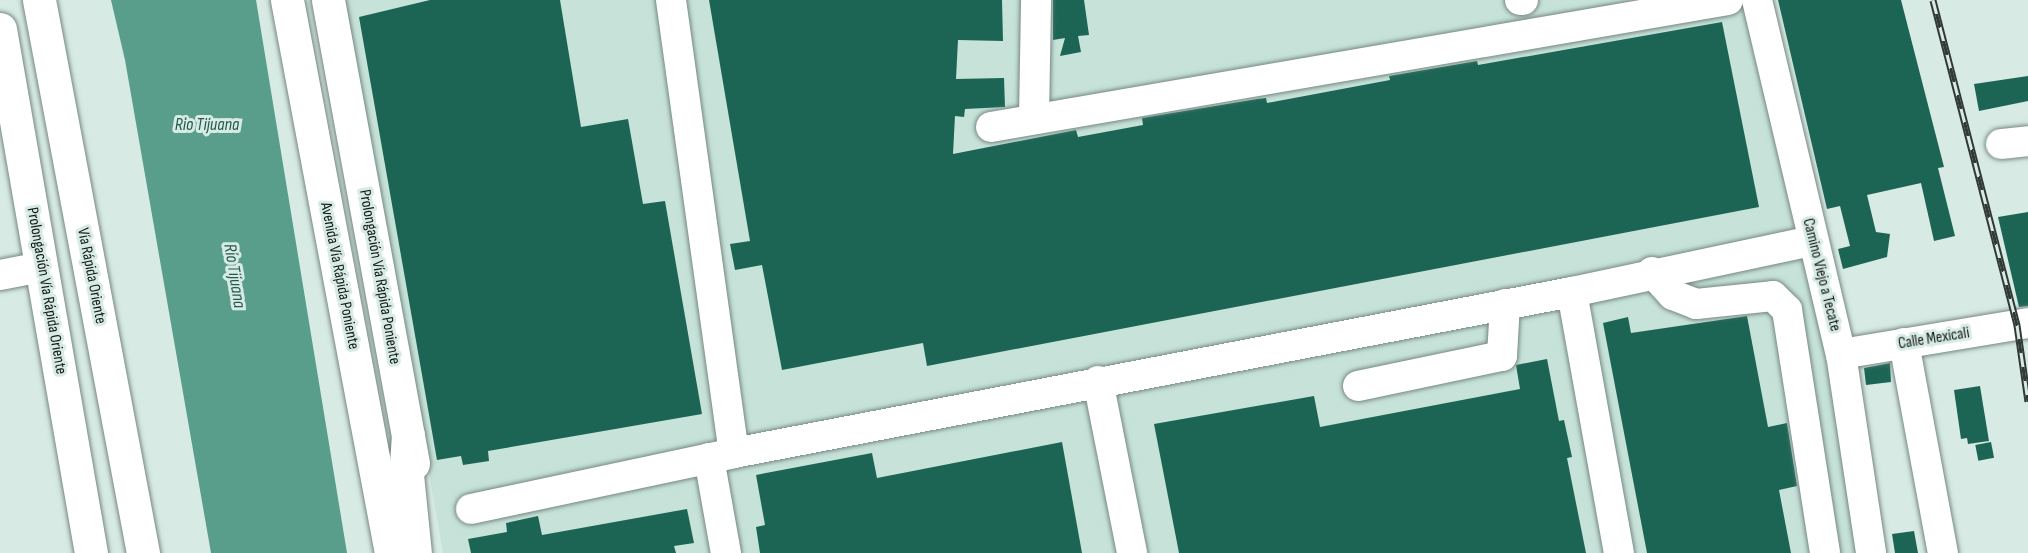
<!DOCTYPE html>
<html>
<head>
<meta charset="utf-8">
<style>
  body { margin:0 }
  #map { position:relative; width:2028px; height:553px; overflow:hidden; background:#d7eae4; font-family:"Sofia Sans Condensed",sans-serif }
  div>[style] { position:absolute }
  .built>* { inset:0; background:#c6e2d9 }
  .water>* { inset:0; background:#599d8b }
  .building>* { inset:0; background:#1c6555; transform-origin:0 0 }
  .roads { filter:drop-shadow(0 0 2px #778883) drop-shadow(0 0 2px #778883) }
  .minor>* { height:30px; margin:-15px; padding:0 15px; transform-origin:15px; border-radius:15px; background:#fff }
  .major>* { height:33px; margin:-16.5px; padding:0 16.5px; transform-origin:16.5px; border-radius:16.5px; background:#fff }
  .highway>* { height:33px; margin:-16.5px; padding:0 16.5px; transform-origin:16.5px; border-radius:16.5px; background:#fff }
  .rail>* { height:7px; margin-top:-3.5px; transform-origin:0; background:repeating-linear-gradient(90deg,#d7eae4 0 14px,#313937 0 28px); box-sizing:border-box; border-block:2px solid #313937 }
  span { translate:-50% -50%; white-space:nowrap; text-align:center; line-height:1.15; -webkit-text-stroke:6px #d7eae4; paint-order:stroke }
  .street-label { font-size:16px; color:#121917 }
  .water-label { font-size:18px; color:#235b4d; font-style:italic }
</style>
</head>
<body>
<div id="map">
  <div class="built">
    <div style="clip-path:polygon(341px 0,1753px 0,1829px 352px,1863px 553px,443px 553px,361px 84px)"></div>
  </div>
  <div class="water">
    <div style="clip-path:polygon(111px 0,256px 0,347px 553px,211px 553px,125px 60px)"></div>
  </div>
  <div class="building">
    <div style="clip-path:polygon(430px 0,560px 0,581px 127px,628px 119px,643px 204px,665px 201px,702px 414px,488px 451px,489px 461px,463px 465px,461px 456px,437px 460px,359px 17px)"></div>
    <div style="clip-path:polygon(709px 0,1002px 0,1003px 41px,958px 40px,956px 79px,1004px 78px,1005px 107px,965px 109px,964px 117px,955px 116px,953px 154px,1076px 130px,1078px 137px,1143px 125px,1142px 118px,1257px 99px,1266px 98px,1267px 103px,1390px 80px,1389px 76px,1477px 61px,1478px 65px,1722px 22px,1759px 207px,927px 366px,923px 343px,782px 370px,762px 265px,735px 270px,730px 244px,750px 241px)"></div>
    <div style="clip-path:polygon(1053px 0,1084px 0,1089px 35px,1078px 36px,1081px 52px,1060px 56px,1065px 38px,1053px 40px)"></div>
    <div style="clip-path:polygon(1778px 0,1901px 0,1944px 167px,1938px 168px,1955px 236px,1934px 241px,1921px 183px,1867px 195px,1876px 232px,1890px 234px,1887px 257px,1843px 269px,1838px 249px,1850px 246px,1840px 206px,1827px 209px)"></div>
    <div style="clip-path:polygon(2028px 76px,2028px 101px,1979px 111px,1974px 84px)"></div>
    <div style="clip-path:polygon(2028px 212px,2028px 306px,2019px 307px,1998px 217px)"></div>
    <div style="clip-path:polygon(1747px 316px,1768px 427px,1787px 423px,1797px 486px,1779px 490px,1791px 553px,1647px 553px,1603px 323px,1628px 317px,1631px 333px)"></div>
    <div style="clip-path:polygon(1547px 359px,1559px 421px,1564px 420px,1572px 457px,1567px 458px,1586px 553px,1179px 553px,1154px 424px,1314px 396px,1320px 427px,1520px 389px,1516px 365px)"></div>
    <div style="clip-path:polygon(1890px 363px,1891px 382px,1866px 385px,1864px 368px)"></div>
    <div style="clip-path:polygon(1980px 386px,1989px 441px,1968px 444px,1967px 438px,1961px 439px,1954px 390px)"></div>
    <div style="clip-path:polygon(1062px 442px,1082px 553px,760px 553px,756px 527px,765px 525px,756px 475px,872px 453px,877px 478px)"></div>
    <div style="left:1991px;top:442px;width:16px;height:16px;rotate:79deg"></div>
    <div style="clip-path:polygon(687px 509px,694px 543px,674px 546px,676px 553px,471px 553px,468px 539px,507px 532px,506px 523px,538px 516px,542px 535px)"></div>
    <div style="clip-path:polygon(1914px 531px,1918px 553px,1895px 553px,1892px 534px)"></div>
  </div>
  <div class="roads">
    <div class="minor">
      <div style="left:671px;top:0;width:457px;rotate:82.1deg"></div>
      <div style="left:1520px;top:0;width:3px"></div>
      <div style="left:1757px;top:0;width:364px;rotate:76.7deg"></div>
      <div style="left:1841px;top:354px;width:201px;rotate:81.4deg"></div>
      <div style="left:1034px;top:118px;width:118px;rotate:-89deg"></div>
      <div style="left:991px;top:127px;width:748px;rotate:-9.78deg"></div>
      <div style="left:2001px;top:144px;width:27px;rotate:-6deg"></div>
      <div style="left:1652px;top:272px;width:31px;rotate:48deg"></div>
      <div style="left:1673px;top:295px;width:25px;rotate:21deg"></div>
      <div style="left:1696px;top:304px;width:77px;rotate:-5.9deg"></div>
      <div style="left:1773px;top:296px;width:20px;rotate:45deg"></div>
      <div style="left:1787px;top:310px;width:246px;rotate:81.1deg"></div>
      <div style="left:0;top:275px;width:42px;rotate:-11deg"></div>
      <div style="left:1572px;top:292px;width:265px;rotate:79.8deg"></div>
      <div style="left:1904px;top:343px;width:214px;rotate:79.5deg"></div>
      <div style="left:1841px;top:354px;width:190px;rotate:-9.4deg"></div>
      <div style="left:1098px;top:381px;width:175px;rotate:78.8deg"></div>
      <div style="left:1358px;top:386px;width:147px;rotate:-11.8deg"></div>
      <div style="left:1502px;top:356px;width:52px;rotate:-86.7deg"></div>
      <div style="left:709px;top:458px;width:97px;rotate:79.9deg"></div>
      <div style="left:471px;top:509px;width:269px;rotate:-12deg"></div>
      <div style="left:734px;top:453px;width:853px;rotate:-10.88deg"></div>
      <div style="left:1572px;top:292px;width:245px;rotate:-12deg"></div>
    </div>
    <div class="major">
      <div style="left:328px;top:0;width:471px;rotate:79.6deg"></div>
      <div style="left:0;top:29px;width:532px;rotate:80.15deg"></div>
    </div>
    <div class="highway">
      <div style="left:39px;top:0;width:563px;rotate:79.35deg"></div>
      <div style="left:287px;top:0;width:563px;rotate:79.35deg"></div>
      <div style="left:408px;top:435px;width:30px;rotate:94deg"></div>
      <div style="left:406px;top:465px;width:88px;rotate:84.2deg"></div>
    </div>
  </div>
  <div class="rail">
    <div style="left:1933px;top:0;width:336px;rotate:75.5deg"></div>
    <div style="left:2017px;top:325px;width:77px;rotate:81.8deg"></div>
  </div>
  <div class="street-label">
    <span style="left:1821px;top:275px;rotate:76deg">Camino Viejo a Tecate</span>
    <span style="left:91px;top:276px;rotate:79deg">Vía Rápida Oriente</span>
    <span style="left:339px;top:276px;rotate:79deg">Avenida Vía Rápida Poniente</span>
    <span style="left:379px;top:277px;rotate:80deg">Prolongación Vía Rápida Poniente</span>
    <span style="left:46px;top:291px;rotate:80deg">Prolongación Vía Rápida Oriente</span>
    <span style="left:1934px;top:339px;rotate:-9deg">Calle Mexicali</span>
  </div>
  <div class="water-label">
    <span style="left:207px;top:125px">Rio Tijuana</span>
    <span style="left:234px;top:276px;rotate:81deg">Río Tijuana</span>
  </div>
</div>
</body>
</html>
